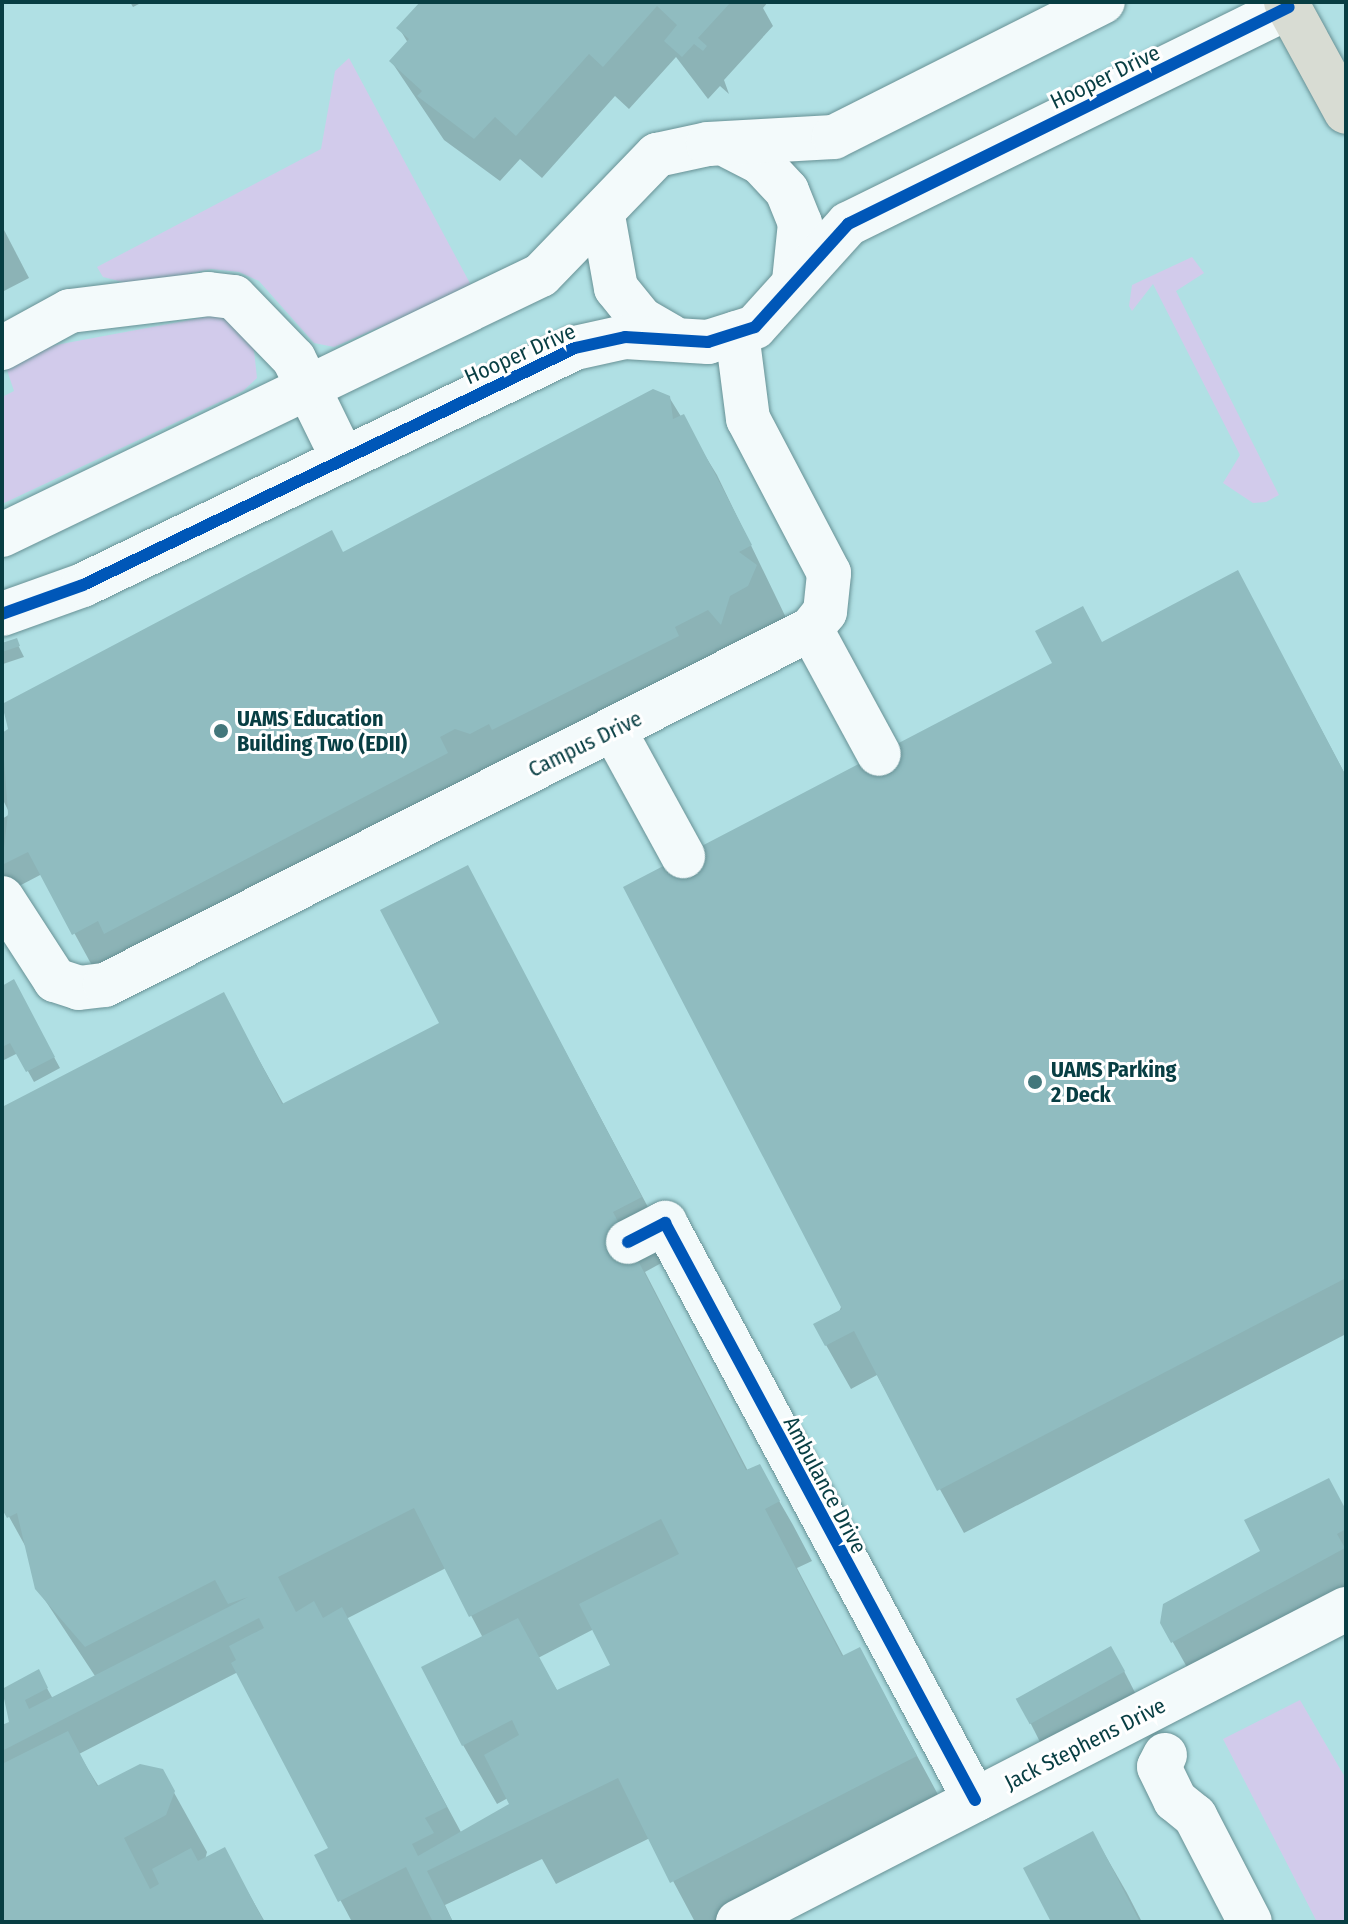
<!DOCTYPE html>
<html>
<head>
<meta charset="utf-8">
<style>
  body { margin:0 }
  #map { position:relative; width:1348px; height:1924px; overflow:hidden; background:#b0e0e4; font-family:"Fira Sans Condensed",sans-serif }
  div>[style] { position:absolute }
  .green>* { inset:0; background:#d2cbeb }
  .shadow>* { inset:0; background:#0003; transform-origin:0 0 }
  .building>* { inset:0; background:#90bcc0; transform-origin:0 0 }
  .roads { filter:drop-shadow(0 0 2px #679195) drop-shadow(0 0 2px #679195) }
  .minor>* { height:44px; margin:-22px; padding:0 22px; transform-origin:22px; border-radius:22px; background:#f3fafb }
  .major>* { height:44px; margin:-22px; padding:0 22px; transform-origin:22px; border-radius:22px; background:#d8dcd3 }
  .cycleway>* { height:12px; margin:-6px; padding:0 6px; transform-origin:6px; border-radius:6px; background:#0057b8 }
  .dots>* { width:22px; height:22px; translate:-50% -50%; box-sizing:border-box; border:4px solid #fff; border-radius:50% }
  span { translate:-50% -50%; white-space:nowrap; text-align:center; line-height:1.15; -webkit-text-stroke:6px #fff; paint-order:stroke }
  .street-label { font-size:22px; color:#083e43 }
  .poi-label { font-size:22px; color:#083e43; font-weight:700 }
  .left { translate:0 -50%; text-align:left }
  .frame { position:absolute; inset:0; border:4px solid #083e43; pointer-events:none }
</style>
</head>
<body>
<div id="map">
  <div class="green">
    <div style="clip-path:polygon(349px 58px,472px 287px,334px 347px,314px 343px,259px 281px,239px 272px,211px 269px,135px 285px,103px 277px,97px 267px,321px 149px,335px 71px)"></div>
    <div style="clip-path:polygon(1192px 257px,1204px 273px,1176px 291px,1279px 495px,1266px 502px,1253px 503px,1223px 483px,1240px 455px,1153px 284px,1132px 311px,1129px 306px,1132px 285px)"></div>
    <div style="clip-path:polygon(211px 316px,226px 317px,253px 341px,257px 378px,243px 391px,2px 504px,2px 397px,14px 391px,2px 355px)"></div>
    <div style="clip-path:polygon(1300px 1700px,1346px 1779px,1346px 1922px,1317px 1922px,1223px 1739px)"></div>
  </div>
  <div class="shadow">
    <div style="clip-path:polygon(130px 2px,143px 2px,133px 7px)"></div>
    <div style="clip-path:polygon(422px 2px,768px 2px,763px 8px,773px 26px,724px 80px,729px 94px,720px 86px,708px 99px,676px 57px,629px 109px,615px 96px,542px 178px,520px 159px,500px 181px,444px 140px,391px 61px,408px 43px,399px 28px)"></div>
    <div style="clip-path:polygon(2px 226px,29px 278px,2px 292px)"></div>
    <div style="clip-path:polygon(669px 397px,717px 475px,790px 626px,107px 993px,42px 874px,2px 895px,2px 819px,10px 814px,2px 798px,2px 735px,11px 730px,2px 706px,331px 533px,343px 554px)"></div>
    <div style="clip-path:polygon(1238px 573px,1346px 776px,1346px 1334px,964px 1533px,877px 1375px,851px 1389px,826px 1345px,1102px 644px)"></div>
    <div style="clip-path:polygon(16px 641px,24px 657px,3px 664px,2px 645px)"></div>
    <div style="clip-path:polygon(evenodd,467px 867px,674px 1256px,645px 1272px,748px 1471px,759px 1466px,793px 1525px,812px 1561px,797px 1568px,844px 1657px,860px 1650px,949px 1815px,742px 1922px,695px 1922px,650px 1838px,556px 1884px,542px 1859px,445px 1905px,453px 1922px,352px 1922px,317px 1856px,331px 1849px,238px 1672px,79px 1754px,99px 1787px,162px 1771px,207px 1852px,205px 1860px,224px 1850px,265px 1922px,2px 1922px,2px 1727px,12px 1722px,2px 1691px,38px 1672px,53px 1699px,95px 1676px,37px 1588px,28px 1551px,2px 1504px,2px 1110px,223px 995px,284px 1105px,441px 1024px,467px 867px,446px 1568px,483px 1638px,463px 1745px,497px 1804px,508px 1798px,512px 1805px,462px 1834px,346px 1619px,446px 1568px,467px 867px,594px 1629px,612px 1666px,558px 1692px,538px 1658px,594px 1629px)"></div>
    <div style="clip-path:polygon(13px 982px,60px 1068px,34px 1082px,18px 1053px,2px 1061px,2px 988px)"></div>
    <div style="clip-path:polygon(1346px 1511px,1346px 1592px,1192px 1676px,1162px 1623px)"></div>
    <div style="left:1124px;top:1671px;width:27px;height:107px;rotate:63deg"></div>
    <div style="clip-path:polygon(1093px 1834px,1127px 1893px,1142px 1922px,1053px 1922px)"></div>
  </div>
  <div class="building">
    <div style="clip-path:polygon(420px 2px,731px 2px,698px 38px,707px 46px,703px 51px,694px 44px,682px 57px,664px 41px,677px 25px,657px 6px,603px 67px,589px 54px,516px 136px,495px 117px,474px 139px,417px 96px,422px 91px,389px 61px,409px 39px,396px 28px)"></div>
    <div style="clip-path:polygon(653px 389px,670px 396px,673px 419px,684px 414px,752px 545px,739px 552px,757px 565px,748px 586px,730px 596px,721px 625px,708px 610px,675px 627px,679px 636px,492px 730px,489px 724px,470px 734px,455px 729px,440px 737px,448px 753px,104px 934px,98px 921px,72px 935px,28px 852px,2px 865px,8px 813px,2px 733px,8px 729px,2px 704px,332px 530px,343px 552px)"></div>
    <div style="clip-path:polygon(1238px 570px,1346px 776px,1346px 1278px,937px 1491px,854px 1331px,825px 1346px,813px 1324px,842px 1309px,623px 887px,1052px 663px,1035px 631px,1083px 606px,1102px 642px)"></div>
    <div style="clip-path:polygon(17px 638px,20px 646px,2px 652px,2px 643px)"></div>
    <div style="clip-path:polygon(evenodd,468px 865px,642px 1197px,613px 1212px,746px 1470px,760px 1464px,780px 1501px,765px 1509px,842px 1656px,860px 1647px,917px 1756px,670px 1883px,618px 1778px,427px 1871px,453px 1922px,433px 1922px,406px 1867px,338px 1902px,314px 1855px,328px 1848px,231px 1663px,236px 1660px,229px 1646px,264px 1628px,259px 1618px,2px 1751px,2px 1725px,9px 1722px,2px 1689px,39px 1669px,48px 1688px,25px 1700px,29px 1709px,248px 1597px,228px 1604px,215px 1580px,85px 1647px,35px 1589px,17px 1513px,7px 1518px,2px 1509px,2px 1107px,224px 992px,282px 1104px,439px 1023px,380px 910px,468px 865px,414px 1508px,469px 1617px,661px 1519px,679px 1554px,579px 1604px,610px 1665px,557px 1690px,518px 1618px,421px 1667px,462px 1746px,512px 1720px,519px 1735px,484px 1755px,509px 1804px,418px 1856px,412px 1844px,434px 1833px,425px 1818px,447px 1807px,342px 1607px,323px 1618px,314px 1601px,296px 1612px,278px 1577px,414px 1508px)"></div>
    <div style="clip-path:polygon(14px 979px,55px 1057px,26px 1072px,10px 1043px,2px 1047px,2px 986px)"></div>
    <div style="clip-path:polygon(1329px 1478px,1346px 1510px,1346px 1529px,1337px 1534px,1345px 1548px,1171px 1643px,1160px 1623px,1163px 1604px,1260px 1551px,1244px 1520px)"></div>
    <div style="left:1111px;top:1646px;width:29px;height:109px;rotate:61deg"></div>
    <div style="clip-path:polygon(68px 1731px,97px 1786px,140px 1764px,163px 1769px,175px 1791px,166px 1815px,124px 1838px,150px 1889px,159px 1884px,152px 1869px,191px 1848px,198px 1861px,225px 1847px,264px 1922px,2px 1922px,2px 1764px)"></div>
    <div style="clip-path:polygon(1093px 1831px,1140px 1922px,1051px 1922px,1023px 1868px)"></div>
  </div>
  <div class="roads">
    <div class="minor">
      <div style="left:730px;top:147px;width:35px;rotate:27deg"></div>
      <div style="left:761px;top:163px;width:38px;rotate:47deg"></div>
      <div style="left:787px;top:191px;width:35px;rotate:68deg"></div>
      <div style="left:800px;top:223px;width:58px;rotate:95.9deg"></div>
      <div style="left:603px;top:216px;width:73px;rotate:79.8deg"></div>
      <div style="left:616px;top:288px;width:40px;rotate:51deg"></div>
      <div style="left:641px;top:319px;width:34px;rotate:30deg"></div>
      <div style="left:2px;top:348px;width:77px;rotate:-28.6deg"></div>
      <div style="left:70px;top:311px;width:139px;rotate:-7deg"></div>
      <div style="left:208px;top:294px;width:26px;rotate:7deg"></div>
      <div style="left:234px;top:297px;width:86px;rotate:45.9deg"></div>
      <div style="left:294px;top:359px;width:111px;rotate:63.9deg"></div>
      <div style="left:2px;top:535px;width:598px;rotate:-25.75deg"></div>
      <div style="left:541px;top:275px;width:167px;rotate:-46deg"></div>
      <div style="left:657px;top:155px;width:52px;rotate:-12.2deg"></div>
      <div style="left:708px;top:144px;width:126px;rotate:-3.2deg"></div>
      <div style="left:834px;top:137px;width:301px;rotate:-26.7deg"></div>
      <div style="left:2px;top:614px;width:86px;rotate:-19.7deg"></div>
      <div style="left:83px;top:585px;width:546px;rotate:-25.72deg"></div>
      <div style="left:575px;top:348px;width:51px;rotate:-12.4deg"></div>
      <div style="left:625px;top:337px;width:83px;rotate:3.4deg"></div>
      <div style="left:708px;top:342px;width:49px;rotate:-17.7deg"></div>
      <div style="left:755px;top:327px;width:139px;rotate:-47.9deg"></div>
      <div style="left:848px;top:224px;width:491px;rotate:-26.2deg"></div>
      <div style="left:811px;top:629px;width:142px;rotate:61.5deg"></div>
      <div style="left:614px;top:730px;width:144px;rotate:61.3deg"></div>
      <div style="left:2px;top:898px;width:98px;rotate:57.1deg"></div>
      <div style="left:55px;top:980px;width:25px;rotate:18deg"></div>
      <div style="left:79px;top:988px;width:26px;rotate:-7deg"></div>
      <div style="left:105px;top:985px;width:791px;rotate:-26.76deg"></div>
      <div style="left:811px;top:629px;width:22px;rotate:-51deg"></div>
      <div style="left:825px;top:612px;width:39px;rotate:-84deg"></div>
      <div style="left:829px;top:573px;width:174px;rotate:-117.7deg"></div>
      <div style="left:748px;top:419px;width:87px;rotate:-97.3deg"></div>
      <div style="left:628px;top:1242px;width:42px;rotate:-27.2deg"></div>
      <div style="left:665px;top:1223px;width:655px;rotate:61.75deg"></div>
      <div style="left:1165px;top:1755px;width:13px;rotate:117deg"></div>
      <div style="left:1159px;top:1767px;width:37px;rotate:64deg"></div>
      <div style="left:1175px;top:1800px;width:26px;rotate:39deg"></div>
      <div style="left:1195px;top:1816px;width:119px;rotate:62.6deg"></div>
      <div style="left:738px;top:1922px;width:684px;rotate:-27.24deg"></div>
    </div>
    <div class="major">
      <div style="left:1286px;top:2px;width:125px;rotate:61.4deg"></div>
    </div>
  </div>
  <div class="cycleway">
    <div style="left:2px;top:614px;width:86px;rotate:-19.7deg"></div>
    <div style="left:83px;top:585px;width:546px;rotate:-25.72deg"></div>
    <div style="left:575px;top:348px;width:51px;rotate:-12.4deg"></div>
    <div style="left:625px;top:337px;width:83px;rotate:3.4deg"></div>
    <div style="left:708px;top:342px;width:49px;rotate:-17.7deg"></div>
    <div style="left:755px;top:327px;width:139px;rotate:-47.9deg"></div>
    <div style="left:848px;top:224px;width:491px;rotate:-26.2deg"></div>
    <div style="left:628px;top:1242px;width:42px;rotate:-27.2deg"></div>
    <div style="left:665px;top:1223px;width:655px;rotate:61.75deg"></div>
  </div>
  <div class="dots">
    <div style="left:221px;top:731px;background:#43777b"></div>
    <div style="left:1035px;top:1082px;background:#43777b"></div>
  </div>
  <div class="street-label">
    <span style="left:1105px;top:77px;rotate:-26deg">Hooper Drive</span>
    <span style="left:520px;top:354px;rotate:-24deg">Hooper Drive</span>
    <span style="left:585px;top:744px;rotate:-26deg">Campus Drive</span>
    <span style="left:825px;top:1485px;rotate:62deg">Ambulance Drive</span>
    <span style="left:1085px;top:1744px;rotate:-27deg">Jack Stephens Drive</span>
  </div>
  <div class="poi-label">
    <span class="left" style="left:237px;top:731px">UAMS Education<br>Building Two (EDII)</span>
    <span class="left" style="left:1051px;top:1082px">UAMS Parking<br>2 Deck</span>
  </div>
  <div class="frame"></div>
</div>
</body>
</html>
